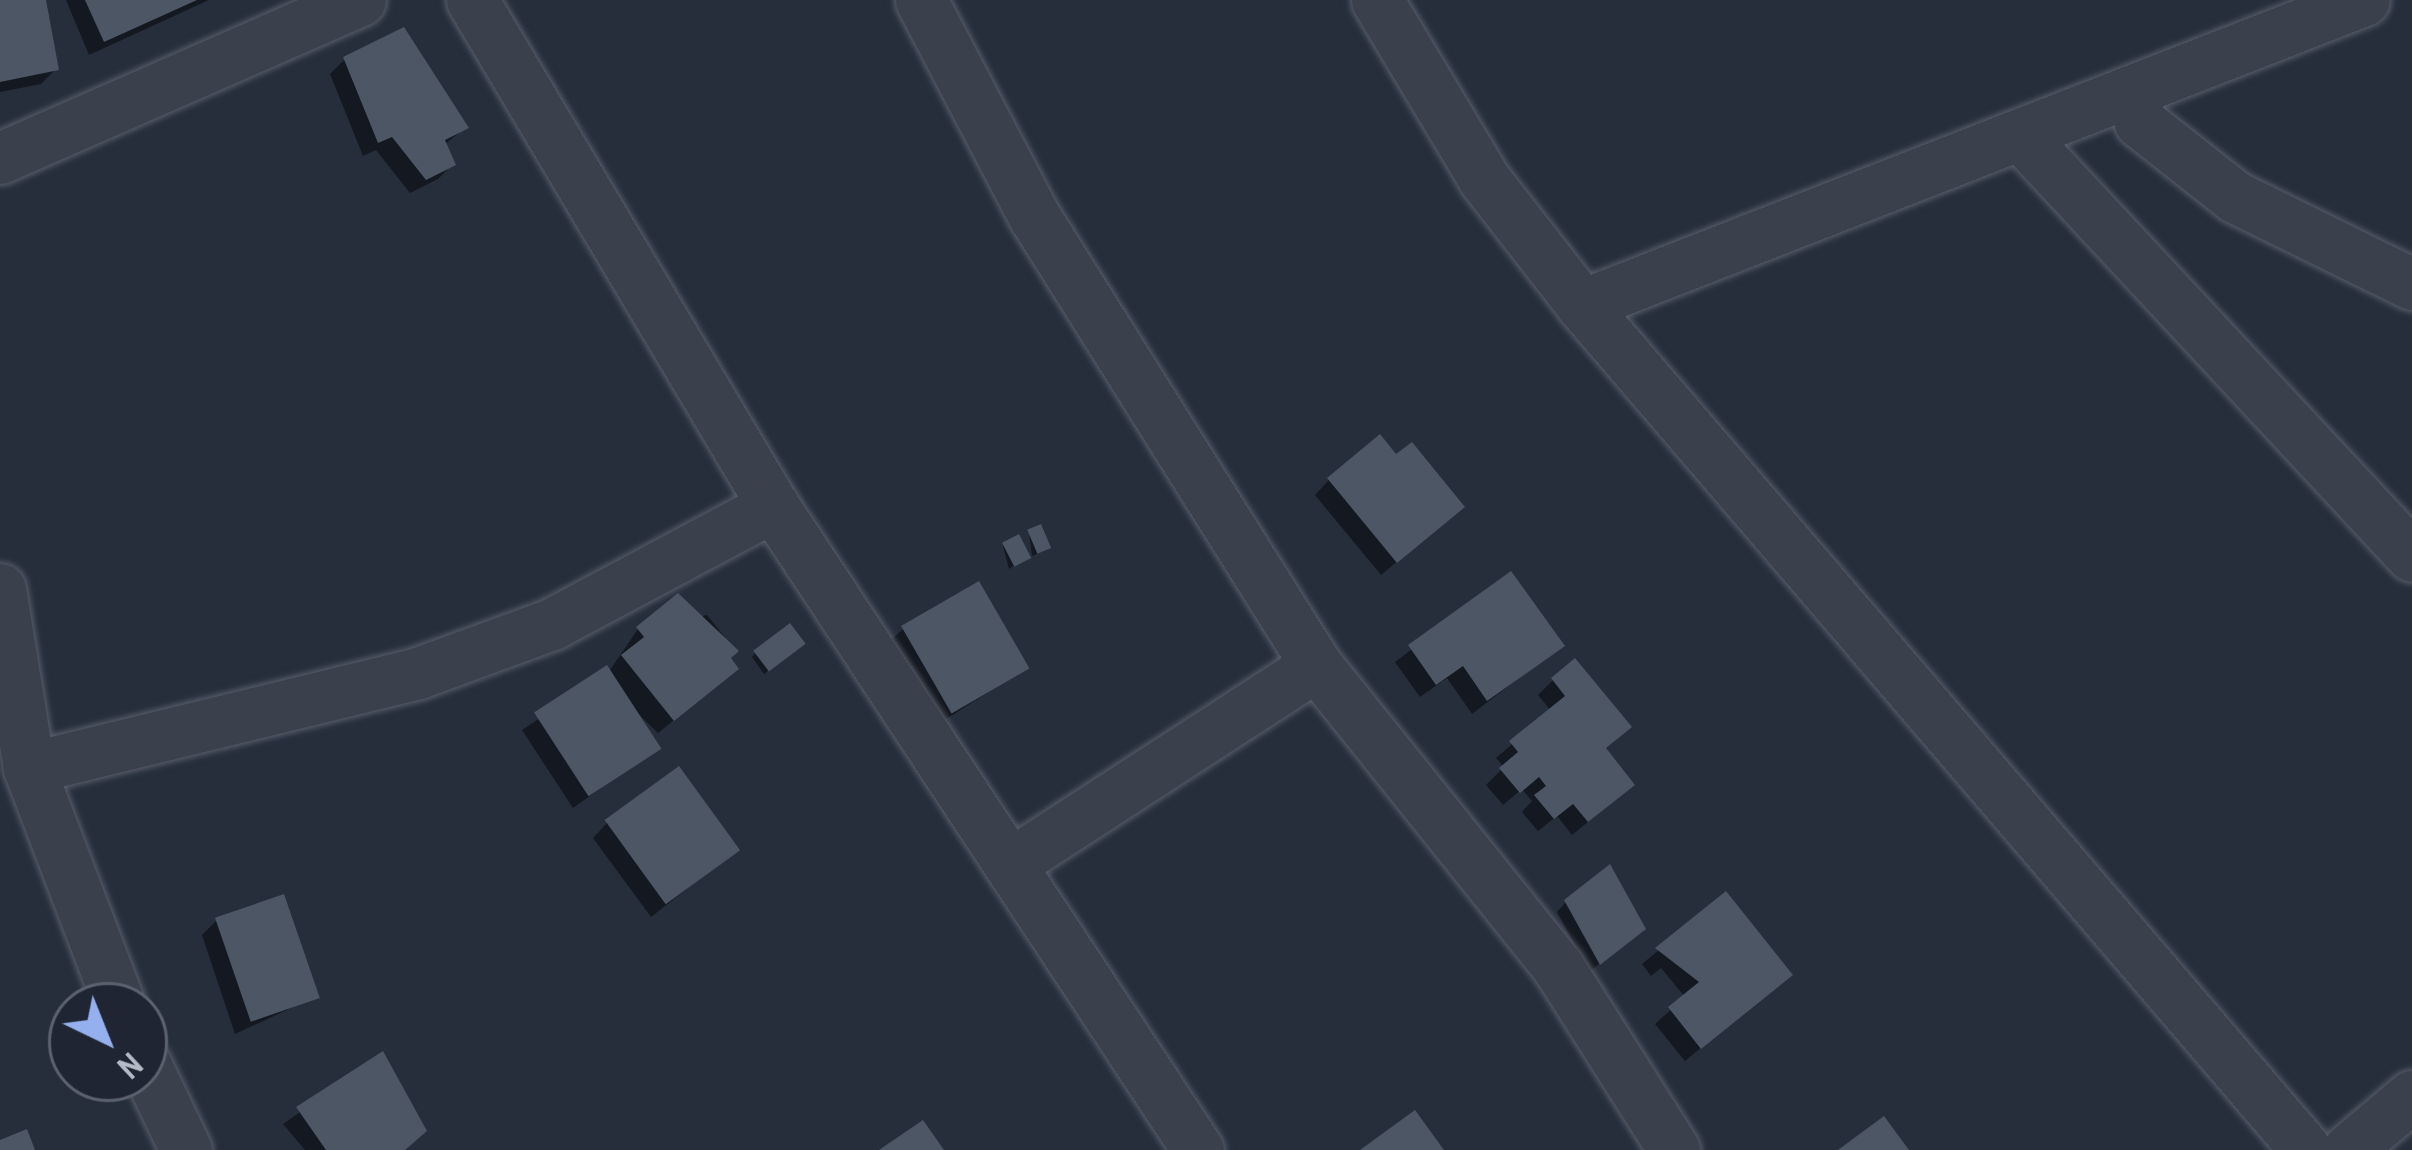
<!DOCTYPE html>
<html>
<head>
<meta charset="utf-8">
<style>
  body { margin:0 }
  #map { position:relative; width:2412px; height:1150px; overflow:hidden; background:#262e3c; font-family:"Archivo Narrow",sans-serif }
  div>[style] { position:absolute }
  .shadow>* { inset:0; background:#0007 }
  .building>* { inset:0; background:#4d5665; transform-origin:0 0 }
  .roads { filter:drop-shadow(0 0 3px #585e6a) drop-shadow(0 0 3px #585e6a) }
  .minor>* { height:51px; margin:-25.5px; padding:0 25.5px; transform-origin:25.5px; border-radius:25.5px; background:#3a404c }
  span { translate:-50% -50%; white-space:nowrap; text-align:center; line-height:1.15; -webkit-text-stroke:12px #1f2532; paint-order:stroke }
  .north { position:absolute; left:48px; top:982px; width:120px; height:120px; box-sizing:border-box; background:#1f2532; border:3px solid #5b616e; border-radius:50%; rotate:137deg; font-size:33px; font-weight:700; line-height:48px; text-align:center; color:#b6bcc7 }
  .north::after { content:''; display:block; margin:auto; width:42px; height:54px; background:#94b0ef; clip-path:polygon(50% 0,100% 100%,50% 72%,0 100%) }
</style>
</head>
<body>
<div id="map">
  <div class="shadow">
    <div style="clip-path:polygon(0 0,43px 0,56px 69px,41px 84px,0 92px)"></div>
    <div style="clip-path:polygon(66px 0,209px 0,89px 55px)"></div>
    <div style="clip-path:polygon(345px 59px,465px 128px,444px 145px,453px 164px,438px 179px,410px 193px,376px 150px,363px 156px,330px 74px)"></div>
    <div style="clip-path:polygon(1329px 480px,1446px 521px,1381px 575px,1315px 495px)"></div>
    <div style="clip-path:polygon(1029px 532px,1047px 547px,1043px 551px,1032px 556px)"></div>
    <div style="clip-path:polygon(1003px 546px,1027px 556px,1030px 554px,1009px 569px)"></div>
    <div style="clip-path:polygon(1510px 575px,1561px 646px,1472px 714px,1447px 678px,1420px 697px,1395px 662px)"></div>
    <div style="clip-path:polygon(707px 615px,735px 650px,720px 683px,658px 733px,628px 704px,657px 748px,573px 808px,522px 730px,608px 673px,638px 629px)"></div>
    <div style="clip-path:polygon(903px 629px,1025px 669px,935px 726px,888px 643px)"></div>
    <div style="clip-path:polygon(798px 648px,764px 674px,752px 657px,755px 653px)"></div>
    <div style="clip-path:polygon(1553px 680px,1613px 742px,1603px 750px,1616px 799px,1572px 835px,1557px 816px,1538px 831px,1522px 812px,1532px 801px,1522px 789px,1503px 805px,1486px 785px,1504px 767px,1496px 758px,1551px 711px,1538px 695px)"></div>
    <div style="clip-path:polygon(607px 823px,737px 850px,651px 917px,593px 838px)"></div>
    <div style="clip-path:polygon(1726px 895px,1789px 975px,1685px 1061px,1655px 1024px,1685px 997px,1661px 968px,1651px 976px,1642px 964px)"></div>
    <div style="clip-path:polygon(1566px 902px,1632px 938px,1589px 972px,1557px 912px)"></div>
    <div style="clip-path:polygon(217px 920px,315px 997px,235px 1034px,202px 935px)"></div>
    <div style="clip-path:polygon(382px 1055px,402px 1150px,305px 1150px,283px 1124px)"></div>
  </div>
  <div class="building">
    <div style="clip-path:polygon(0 0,46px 0,59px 70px,0 82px)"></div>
    <div style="clip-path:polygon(85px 0,197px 0,104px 42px)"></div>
    <div style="clip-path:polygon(404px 27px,469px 128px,445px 140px,456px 165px,426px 180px,392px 137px,378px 143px,343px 57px)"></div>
    <div style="clip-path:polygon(1380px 434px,1396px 454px,1412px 442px,1465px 507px,1397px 563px,1327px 478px)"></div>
    <div style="left:1041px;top:524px;width:26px;height:15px;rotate:67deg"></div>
    <div style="left:1019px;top:534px;width:27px;height:19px;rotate:63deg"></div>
    <div style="clip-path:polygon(1511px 571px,1565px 646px,1487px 701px,1463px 666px,1436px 685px,1408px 645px)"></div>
    <div style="left:979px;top:581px;width:101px;height:90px;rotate:60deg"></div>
    <div style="clip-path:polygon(678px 593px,739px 651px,731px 658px,739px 669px,674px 721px,621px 655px,644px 637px,636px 627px)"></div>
    <div style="left:790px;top:623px;width:26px;height:46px;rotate:53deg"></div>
    <div style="clip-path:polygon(1575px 658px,1632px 727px,1606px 748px,1635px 785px,1588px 822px,1573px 804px,1554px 819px,1534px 795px,1546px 786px,1539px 777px,1520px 793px,1499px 768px,1518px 752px,1509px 741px,1565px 696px,1551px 678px)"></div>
    <div style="left:607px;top:665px;width:100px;height:87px;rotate:57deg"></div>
    <div style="left:679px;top:766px;width:104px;height:92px;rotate:54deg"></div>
    <div style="clip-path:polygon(1610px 864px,1646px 929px,1600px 965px,1564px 900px)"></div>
    <div style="clip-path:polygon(1726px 891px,1793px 975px,1701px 1049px,1668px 1007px,1699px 982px,1655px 948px)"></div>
    <div style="left:284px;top:894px;width:110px;height:73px;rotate:71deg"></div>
    <div style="clip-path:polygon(383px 1051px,427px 1131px,405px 1150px,326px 1150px,296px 1107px)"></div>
    <div style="clip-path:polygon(1415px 1110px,1444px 1150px,1360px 1150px)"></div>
    <div style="clip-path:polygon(1884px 1116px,1909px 1150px,1838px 1150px)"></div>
    <div style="clip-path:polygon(923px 1120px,944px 1150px,879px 1150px)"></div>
    <div style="clip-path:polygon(27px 1129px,35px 1150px,0 1150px,0 1140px)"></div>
  </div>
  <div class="roads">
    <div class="minor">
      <div style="left:472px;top:0;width:589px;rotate:59.25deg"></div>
      <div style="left:773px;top:506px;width:772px;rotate:56.58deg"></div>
      <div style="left:921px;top:0;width:244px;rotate:62.4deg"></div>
      <div style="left:1034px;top:216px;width:530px;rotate:57.87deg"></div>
      <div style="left:1316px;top:665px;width:387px;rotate:51.3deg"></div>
      <div style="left:1558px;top:967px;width:217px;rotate:57.6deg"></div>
      <div style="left:1377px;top:0;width:209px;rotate:59.1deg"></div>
      <div style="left:1484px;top:179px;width:160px;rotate:52.1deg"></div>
      <div style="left:1582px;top:305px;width:1113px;rotate:49.41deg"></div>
      <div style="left:2133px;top:92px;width:31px;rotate:77deg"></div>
      <div style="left:2140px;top:122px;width:121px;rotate:38.3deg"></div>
      <div style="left:2235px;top:197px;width:197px;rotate:26.2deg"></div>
      <div style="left:2022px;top:137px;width:572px;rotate:47.05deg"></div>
      <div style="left:0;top:158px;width:393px;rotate:-23.7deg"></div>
      <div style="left:1582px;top:305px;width:839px;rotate:-21.31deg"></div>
      <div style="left:0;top:589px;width:181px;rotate:80.8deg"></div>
      <div style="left:29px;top:768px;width:255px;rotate:69.1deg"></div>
      <div style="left:29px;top:768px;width:400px;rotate:-13.7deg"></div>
      <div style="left:418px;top:673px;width:143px;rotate:-20.1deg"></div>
      <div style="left:552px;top:624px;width:251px;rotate:-28.1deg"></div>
      <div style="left:1010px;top:864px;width:365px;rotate:-33deg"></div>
      <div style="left:144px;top:1062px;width:98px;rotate:64.5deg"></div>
      <div style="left:2348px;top:1150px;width:84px;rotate:-40.2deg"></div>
    </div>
  </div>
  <div class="north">N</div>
</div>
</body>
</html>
